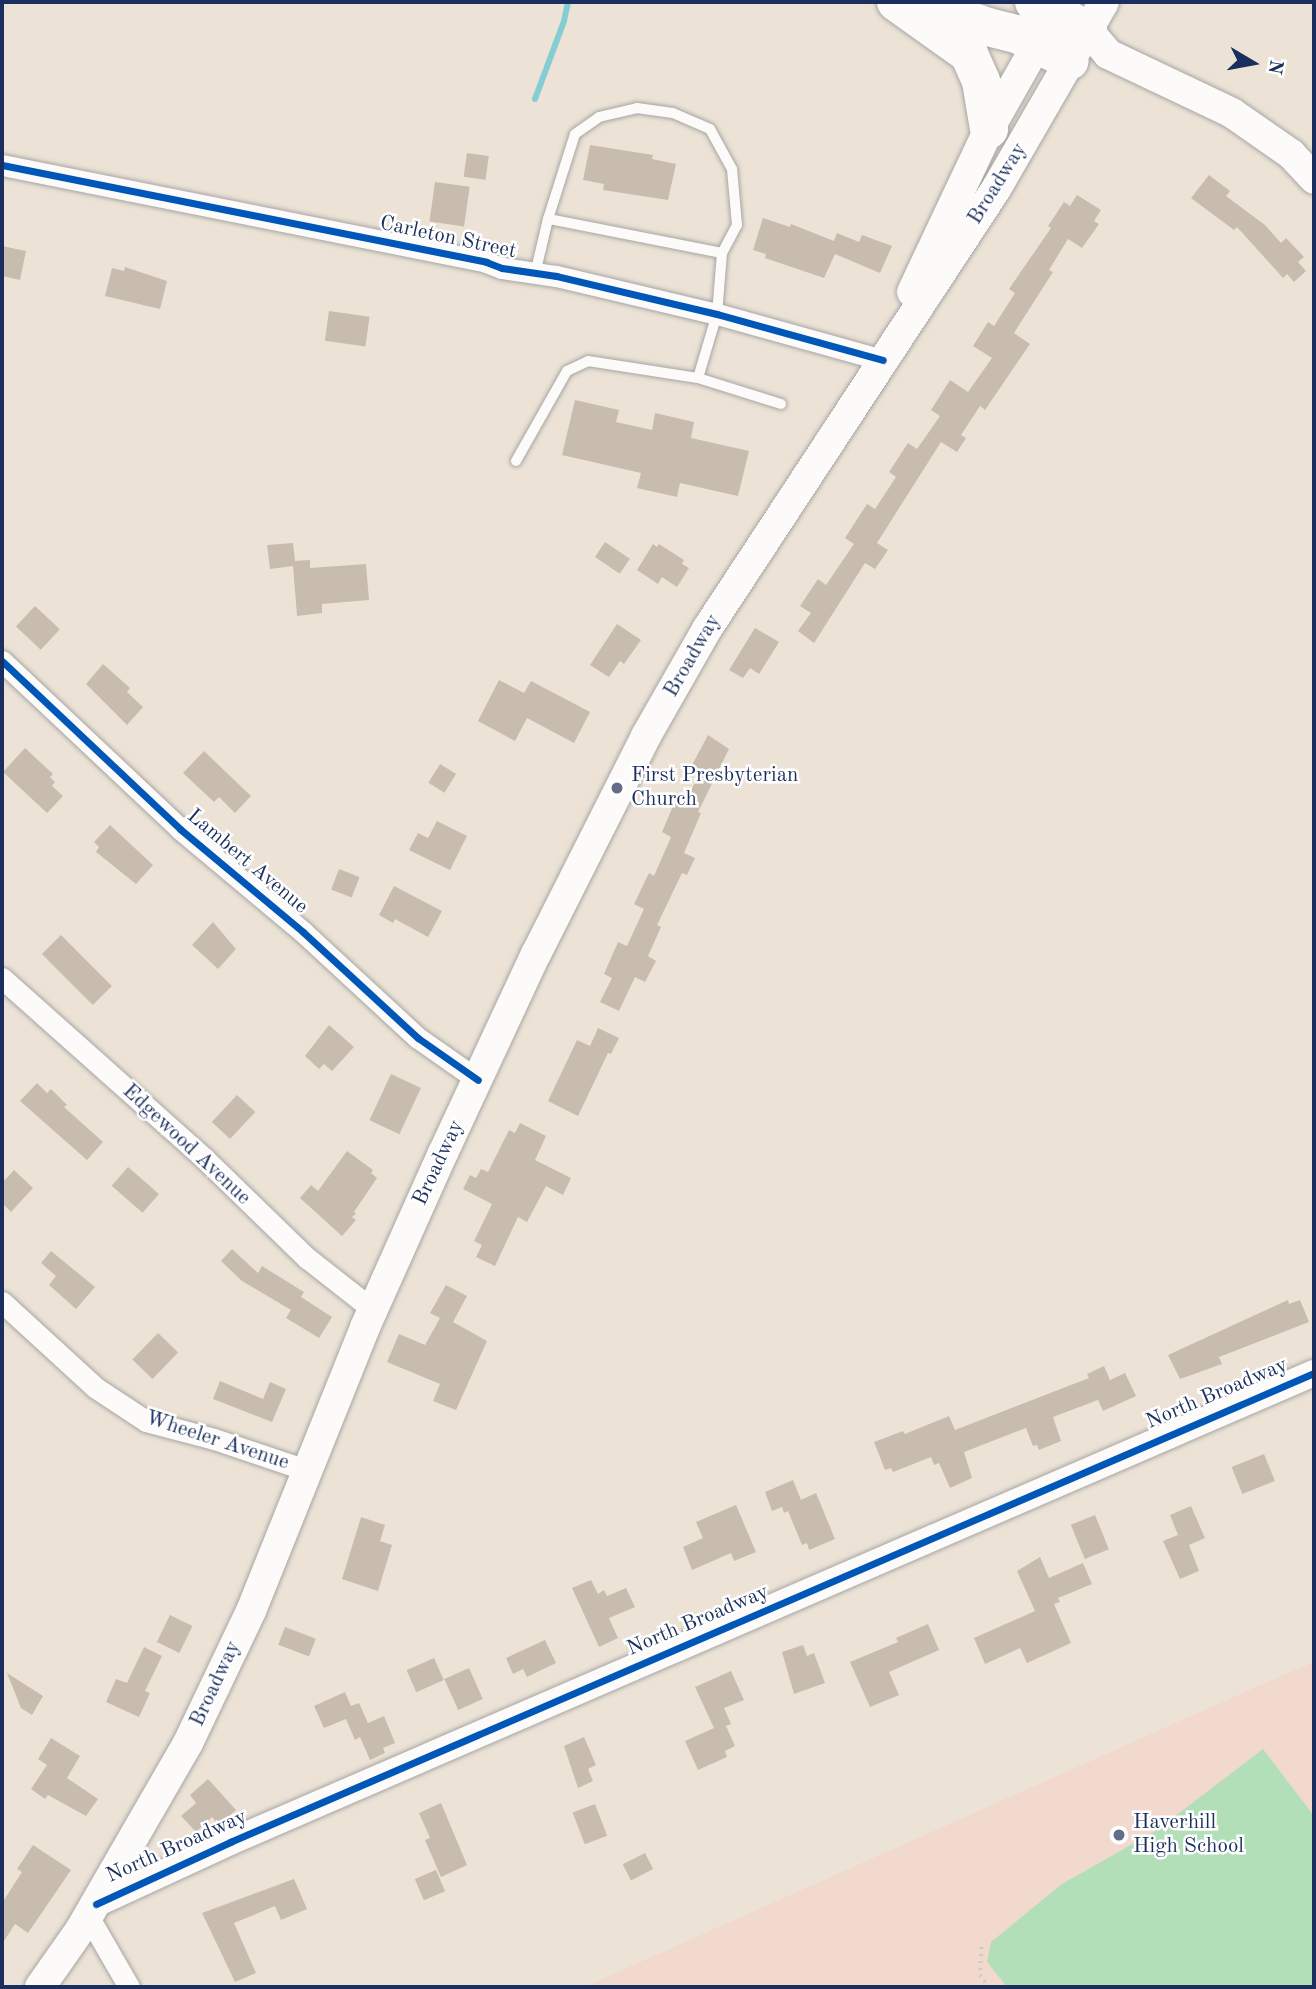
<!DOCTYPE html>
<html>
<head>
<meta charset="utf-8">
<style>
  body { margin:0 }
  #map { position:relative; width:1316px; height:1989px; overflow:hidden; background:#ece3d6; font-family:"Old Standard TT",serif }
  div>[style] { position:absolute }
  .built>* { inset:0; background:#f2d9ce }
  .green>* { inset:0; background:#b2dfb8 }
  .stream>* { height:6px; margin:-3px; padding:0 3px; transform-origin:3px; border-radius:3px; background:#84cdd2 }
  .building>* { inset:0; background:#c8bcae; transform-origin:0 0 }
  .path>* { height:3.5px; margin-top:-1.75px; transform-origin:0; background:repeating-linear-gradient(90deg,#cdcbcc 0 2px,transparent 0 7px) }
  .roads { filter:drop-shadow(0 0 2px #a8a5a4) drop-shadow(0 0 2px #a8a5a4) }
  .service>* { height:10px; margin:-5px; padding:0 5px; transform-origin:5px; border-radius:5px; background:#fcfbf9 }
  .minor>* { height:21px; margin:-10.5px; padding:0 10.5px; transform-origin:10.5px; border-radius:10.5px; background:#fcfbf9 }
  .tertiary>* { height:26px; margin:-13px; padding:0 13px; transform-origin:13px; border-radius:13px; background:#fcfbf9 }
  .secondary>* { height:30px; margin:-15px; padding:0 15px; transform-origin:15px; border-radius:15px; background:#fcfbf9 }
  .motorway>* { height:38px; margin:-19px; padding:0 19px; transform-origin:19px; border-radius:19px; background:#fcfbf9 }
  .cycleway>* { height:7px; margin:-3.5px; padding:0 3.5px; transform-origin:3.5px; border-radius:3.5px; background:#0057b8 }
  .dots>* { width:19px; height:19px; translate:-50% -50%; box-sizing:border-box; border:4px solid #fff; border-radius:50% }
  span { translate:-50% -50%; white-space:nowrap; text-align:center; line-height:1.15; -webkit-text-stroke:5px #fff; paint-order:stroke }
  .street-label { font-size:21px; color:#1b2f5e }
  .poi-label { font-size:21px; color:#1b2f5e }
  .left { translate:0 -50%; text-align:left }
  .frame { position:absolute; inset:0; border:4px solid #1b2f5e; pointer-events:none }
  .north { position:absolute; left:1218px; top:28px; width:70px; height:70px; -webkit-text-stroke:5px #fff; paint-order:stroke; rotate:100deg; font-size:19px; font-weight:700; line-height:28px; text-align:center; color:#1b2f5e }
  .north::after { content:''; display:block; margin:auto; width:24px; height:32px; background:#1b2f5e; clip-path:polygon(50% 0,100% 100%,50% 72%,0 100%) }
</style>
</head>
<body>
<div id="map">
  <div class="built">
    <div style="clip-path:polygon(1314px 1662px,1314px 1987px,584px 1987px,1265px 1683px)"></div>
  </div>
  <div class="green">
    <div style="clip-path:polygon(1263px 1749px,1314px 1816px,1314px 1983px,1309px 1987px,1007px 1987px,987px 1962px,991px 1942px,1062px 1884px,1157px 1830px)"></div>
  </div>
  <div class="stream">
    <div style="left:535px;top:99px;width:83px;rotate:-69.6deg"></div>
    <div style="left:564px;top:21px;width:19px;rotate:-78deg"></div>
  </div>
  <div class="building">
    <div style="clip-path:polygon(590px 145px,653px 155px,652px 159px,676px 164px,668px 200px,603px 190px,604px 184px,583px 180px)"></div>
    <div style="left:467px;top:153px;width:22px;height:24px;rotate:8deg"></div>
    <div style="clip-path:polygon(1209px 175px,1230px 191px,1226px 196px,1265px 225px,1281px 243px,1286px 238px,1304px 257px,1298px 262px,1306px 271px,1294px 282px,1287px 274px,1283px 278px,1237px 227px,1234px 230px,1191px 198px)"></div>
    <div style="left:435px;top:182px;width:35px;height:40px;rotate:8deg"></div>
    <div style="clip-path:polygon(1077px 195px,1101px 210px,1094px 221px,1099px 224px,1082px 248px,1068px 239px,1049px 270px,1053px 272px,1014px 333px,1030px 344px,985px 410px,980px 406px,961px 435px,966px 438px,957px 452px,941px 442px,877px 543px,888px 550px,875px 569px,865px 563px,814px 643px,798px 631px,811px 613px,800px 606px,818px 579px,826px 585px,854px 544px,845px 538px,867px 504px,875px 509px,896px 477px,889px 472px,908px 443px,917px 449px,940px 416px,931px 410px,950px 380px,968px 392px,992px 358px,973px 346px,988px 322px,994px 326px,1015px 293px,1009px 289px,1051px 228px,1048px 226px,1064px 202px,1070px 206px)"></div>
    <div style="clip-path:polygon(763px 218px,790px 227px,791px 224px,834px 241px,837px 233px,859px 242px,862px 235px,892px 246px,880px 273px,835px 254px,824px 278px,765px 258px,766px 254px,753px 250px)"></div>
    <div style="clip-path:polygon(2px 246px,26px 251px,20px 280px,2px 276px)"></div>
    <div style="clip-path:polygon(125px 267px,167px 281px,160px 309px,105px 296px,112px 268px,124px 271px)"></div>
    <div style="left:329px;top:311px;width:41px;height:30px;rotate:8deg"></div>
    <div style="clip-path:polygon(575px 400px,619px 410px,616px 422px,652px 430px,655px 413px,694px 422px,691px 438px,749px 451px,738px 496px,680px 483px,677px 497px,637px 488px,641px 473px,562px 455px)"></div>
    <div style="left:605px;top:542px;width:30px;height:18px;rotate:34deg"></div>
    <div style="clip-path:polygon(293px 543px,295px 561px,310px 560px,310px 568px,366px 564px,369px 600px,322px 604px,322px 613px,297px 616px,293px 566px,270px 569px,267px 545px)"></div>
    <div style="clip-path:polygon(653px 544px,657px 547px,659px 544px,684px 560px,682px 564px,689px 568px,677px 587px,662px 577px,658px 584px,637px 570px)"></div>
    <div style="left:35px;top:606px;width:34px;height:28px;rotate:43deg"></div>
    <div style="clip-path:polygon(617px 624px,641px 640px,624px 664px,620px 661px,609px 677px,590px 665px)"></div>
    <div style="clip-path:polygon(755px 628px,779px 642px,759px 674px,750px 668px,743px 678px,729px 670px)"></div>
    <div style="clip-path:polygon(103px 664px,130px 688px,127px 692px,143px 707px,127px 725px,86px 684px)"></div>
    <div style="clip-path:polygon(499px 680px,524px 693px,531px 681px,590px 712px,574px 743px,527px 718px,515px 741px,478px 721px)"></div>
    <div style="clip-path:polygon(708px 735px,729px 749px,698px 812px,701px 813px,684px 853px,695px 858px,687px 875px,682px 873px,657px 925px,661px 927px,648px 956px,656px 961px,645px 982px,635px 977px,619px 1011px,600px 1002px,612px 978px,604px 974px,618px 942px,627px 946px,644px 909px,634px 904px,649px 873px,654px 876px,671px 837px,662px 832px,676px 799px,685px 803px,701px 770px,692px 765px)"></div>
    <div style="clip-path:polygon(25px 748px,53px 774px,50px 777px,55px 782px,52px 786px,63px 796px,47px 813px,3px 772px)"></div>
    <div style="clip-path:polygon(204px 751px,251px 796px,235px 813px,219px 797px,214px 802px,183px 773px)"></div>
    <div style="left:440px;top:764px;width:19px;height:22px;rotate:32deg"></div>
    <div style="clip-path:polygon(437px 821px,467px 836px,450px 870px,409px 850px,418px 833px,428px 838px)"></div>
    <div style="clip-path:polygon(110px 825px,153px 865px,136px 884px,96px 852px,99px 847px,94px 842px)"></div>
    <div style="left:339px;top:869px;width:22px;height:22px;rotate:21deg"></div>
    <div style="clip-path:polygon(394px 886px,442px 911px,428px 937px,395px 919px,393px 923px,379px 915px)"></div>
    <div style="clip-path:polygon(213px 922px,236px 949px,218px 969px,192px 945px)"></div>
    <div style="left:61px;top:935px;width:72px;height:27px;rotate:45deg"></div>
    <div style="clip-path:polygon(329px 1025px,354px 1047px,332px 1071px,324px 1064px,319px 1069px,305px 1056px)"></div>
    <div style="clip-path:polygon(598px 1028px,619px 1038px,611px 1054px,608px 1053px,578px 1116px,548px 1101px,577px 1040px,590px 1046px)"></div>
    <div style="left:391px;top:1074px;width:33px;height:51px;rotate:25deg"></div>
    <div style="clip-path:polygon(37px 1083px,47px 1093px,51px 1089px,67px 1105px,64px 1107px,103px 1142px,87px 1160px,20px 1101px)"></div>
    <div style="left:237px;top:1095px;width:25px;height:37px;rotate:43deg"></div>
    <div style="clip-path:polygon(520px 1123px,546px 1136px,535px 1160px,571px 1178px,563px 1195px,546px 1186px,527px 1222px,518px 1217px,495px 1266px,476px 1257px,482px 1245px,474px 1241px,492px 1204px,463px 1189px,470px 1175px,476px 1178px,481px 1169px,488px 1172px,509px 1130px,515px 1133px)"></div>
    <div style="clip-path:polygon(347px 1151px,373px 1170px,371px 1173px,377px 1178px,354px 1212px,356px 1214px,352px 1217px,356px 1220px,342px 1236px,300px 1198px,311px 1185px,318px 1191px)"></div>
    <div style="left:128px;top:1167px;width:41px;height:25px;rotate:41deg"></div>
    <div style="clip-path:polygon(14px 1170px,33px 1188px,11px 1212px,2px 1203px,2px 1183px)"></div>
    <div style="clip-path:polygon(232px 1249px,258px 1273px,262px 1266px,304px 1292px,301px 1297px,332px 1317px,319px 1338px,286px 1318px,291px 1310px,242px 1281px,221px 1261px)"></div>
    <div style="clip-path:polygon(51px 1251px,95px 1287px,76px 1309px,49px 1285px,56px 1276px,41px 1263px)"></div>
    <div style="clip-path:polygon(446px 1285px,467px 1296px,453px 1322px,487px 1341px,456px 1410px,433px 1401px,440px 1384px,387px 1362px,399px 1334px,425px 1345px,440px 1318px,430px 1313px)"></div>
    <div style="clip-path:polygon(1288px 1300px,1289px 1304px,1300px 1300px,1309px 1322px,1219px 1357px,1222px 1364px,1180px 1379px,1168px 1355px)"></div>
    <div style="left:158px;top:1333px;width:28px;height:37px;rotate:44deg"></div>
    <div style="clip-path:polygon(1104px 1366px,1110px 1380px,1125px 1373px,1136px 1396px,1103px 1411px,1098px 1400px,1053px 1417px,1061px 1441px,1039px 1450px,1037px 1445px,1033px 1446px,1026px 1428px,964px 1452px,972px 1478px,950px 1488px,939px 1463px,934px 1465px,931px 1457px,893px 1472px,891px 1468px,885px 1470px,874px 1442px,903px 1431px,905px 1434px,949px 1416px,955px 1430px,1089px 1378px,1087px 1374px)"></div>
    <div style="clip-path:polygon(220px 1381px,263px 1399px,270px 1382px,286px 1389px,272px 1422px,213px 1399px)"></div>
    <div style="left:1264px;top:1454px;width:29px;height:35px;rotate:68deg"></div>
    <div style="clip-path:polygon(793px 1480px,801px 1500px,816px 1493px,835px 1539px,809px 1550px,807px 1543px,802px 1545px,788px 1511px,784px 1513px,782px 1507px,772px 1511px,765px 1492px)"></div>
    <div style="clip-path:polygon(736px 1505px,756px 1552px,734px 1561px,731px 1553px,692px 1570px,683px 1547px,703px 1538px,696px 1522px)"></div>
    <div style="clip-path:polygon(1191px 1506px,1205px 1538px,1189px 1545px,1199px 1571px,1180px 1579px,1163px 1541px,1178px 1535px,1170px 1515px)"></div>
    <div style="left:1095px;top:1515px;width:37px;height:26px;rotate:68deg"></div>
    <div style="clip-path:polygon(361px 1517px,385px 1525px,380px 1541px,392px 1545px,378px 1591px,342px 1579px)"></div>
    <div style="clip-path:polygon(1040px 1557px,1049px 1578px,1083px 1563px,1092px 1584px,1058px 1598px,1060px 1602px,1054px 1604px,1071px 1643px,1027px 1663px,1020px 1648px,985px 1664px,974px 1638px,1035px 1611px,1017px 1571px)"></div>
    <div style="clip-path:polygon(591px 1580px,598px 1594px,604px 1590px,607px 1596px,626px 1588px,635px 1607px,609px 1618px,618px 1638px,599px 1647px,572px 1588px)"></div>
    <div style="left:170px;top:1615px;width:25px;height:30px;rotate:26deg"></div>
    <div style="clip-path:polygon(928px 1624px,939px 1650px,889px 1672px,899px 1695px,870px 1707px,850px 1662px,898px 1642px,896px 1638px)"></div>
    <div style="left:285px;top:1627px;width:33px;height:19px;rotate:21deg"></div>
    <div style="clip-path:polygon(545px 1640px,556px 1663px,527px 1677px,523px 1669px,513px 1674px,506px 1658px)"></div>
    <div style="clip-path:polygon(803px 1645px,807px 1656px,814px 1653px,825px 1683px,794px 1694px,782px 1652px)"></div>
    <div style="clip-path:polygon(144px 1647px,162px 1656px,145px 1691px,150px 1693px,139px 1717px,106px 1702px,116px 1679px,127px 1683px)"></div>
    <div style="left:434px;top:1658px;width:24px;height:30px;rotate:66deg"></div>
    <div style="left:469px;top:1668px;width:34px;height:27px;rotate:66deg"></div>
    <div style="clip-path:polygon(731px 1671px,744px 1700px,724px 1708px,731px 1724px,726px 1726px,735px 1746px,725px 1751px,727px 1757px,698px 1770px,685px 1741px,714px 1728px,695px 1687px)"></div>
    <div style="clip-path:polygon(7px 1673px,43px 1696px,32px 1715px,21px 1708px)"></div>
    <div style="clip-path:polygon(345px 1692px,351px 1706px,359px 1703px,368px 1723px,384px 1716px,395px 1743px,383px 1748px,385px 1753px,370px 1760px,360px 1737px,355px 1740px,346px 1719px,324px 1728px,314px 1706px)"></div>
    <div style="clip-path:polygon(584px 1737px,596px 1765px,588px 1769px,593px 1781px,578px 1788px,564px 1746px)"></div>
    <div style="clip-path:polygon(51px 1738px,80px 1756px,67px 1778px,98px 1799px,86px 1816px,48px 1795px,45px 1799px,31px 1789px,47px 1765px,38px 1759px)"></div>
    <div style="clip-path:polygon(208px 1779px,236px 1810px,219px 1825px,212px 1817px,196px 1832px,181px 1816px,196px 1803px,190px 1795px)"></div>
    <div style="clip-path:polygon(441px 1803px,467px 1865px,441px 1877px,425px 1840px,430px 1838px,419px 1813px)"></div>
    <div style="left:595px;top:1804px;width:34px;height:24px;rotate:69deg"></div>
    <div style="clip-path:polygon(33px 1845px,71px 1870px,28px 1933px,15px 1924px,2px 1944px,2px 1903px,22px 1872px,17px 1869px)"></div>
    <div style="left:645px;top:1853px;width:18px;height:25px;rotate:63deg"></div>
    <div style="left:436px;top:1870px;width:23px;height:23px;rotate:67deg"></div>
    <div style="clip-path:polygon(294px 1879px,307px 1909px,281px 1920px,275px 1906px,234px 1923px,256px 1973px,235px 1982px,202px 1913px)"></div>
  </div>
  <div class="path">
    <div style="left:982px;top:1947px;width:28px;rotate:94deg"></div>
    <div style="left:980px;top:1975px;width:15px;rotate:53deg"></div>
  </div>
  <div class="roads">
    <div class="service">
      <div style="left:548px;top:219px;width:89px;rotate:-72.4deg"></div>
      <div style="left:575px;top:134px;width:29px;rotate:-35deg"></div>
      <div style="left:599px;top:117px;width:39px;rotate:-13deg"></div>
      <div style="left:637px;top:108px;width:36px;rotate:8deg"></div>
      <div style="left:673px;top:113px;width:40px;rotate:23.4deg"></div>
      <div style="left:710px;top:129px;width:46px;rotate:61.2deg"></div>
      <div style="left:732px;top:169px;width:56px;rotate:84.9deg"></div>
      <div style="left:737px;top:225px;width:32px;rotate:118deg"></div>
      <div style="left:698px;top:378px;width:87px;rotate:17.4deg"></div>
      <div style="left:516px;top:461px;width:103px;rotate:-60.5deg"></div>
      <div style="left:567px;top:371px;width:23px;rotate:-25deg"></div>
      <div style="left:588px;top:361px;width:111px;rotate:8.8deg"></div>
      <div style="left:698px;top:378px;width:67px;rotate:-73.5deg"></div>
      <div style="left:717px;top:314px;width:61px;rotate:-85.3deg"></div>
      <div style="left:722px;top:253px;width:177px;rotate:-168.9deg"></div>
      <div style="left:548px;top:219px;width:57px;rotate:103.3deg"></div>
    </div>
    <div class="minor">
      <div style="left:2px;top:165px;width:494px;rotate:11.3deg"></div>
      <div style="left:486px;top:262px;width:17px;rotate:21deg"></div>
      <div style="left:502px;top:268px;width:55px;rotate:8.4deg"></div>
      <div style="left:556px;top:276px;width:165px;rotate:13.3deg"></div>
      <div style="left:717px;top:314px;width:172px;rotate:15.5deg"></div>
      <div style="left:2px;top:661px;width:245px;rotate:43.3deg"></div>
      <div style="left:180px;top:829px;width:160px;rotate:39.9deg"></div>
      <div style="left:303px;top:932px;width:156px;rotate:42.7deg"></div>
      <div style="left:418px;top:1038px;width:73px;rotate:35deg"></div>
      <div style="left:2px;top:978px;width:271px;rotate:41.7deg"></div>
      <div style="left:204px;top:1158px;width:144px;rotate:44.2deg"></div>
      <div style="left:307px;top:1258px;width:83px;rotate:38.1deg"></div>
      <div style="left:2px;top:1302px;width:127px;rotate:42.5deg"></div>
      <div style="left:96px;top:1388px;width:60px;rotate:33.4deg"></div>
      <div style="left:146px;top:1421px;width:70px;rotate:14.8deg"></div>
      <div style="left:214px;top:1439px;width:97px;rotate:18.6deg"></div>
      <div style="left:88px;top:1916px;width:82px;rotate:60deg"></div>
    </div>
    <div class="tertiary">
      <div style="left:96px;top:1904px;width:148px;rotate:-24.8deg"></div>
      <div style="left:230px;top:1842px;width:1181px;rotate:-23.4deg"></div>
    </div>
    <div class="secondary">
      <div style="left:1088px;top:30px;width:31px;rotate:50deg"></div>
      <div style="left:1108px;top:54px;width:137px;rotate:25.4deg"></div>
      <div style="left:1232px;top:113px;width:72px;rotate:34.8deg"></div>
      <div style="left:1291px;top:154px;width:34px;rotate:47deg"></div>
      <div style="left:912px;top:292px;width:180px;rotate:-64.7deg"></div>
      <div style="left:989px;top:129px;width:120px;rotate:-60.4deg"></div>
      <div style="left:40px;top:1987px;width:70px;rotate:-54.9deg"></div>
      <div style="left:80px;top:1930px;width:216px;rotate:-60deg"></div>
      <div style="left:188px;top:1743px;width:146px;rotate:-64.5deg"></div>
      <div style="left:251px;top:1611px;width:308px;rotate:-68.1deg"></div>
      <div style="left:366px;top:1325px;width:188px;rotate:-65.9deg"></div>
      <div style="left:443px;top:1153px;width:220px;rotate:-65deg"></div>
      <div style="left:536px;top:954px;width:244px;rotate:-63.2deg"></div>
      <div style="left:646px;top:736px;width:123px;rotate:-60.3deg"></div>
      <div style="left:707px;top:629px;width:526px;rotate:-56.7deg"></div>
      <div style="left:996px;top:189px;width:216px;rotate:-60deg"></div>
    </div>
    <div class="motorway">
      <div style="left:896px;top:2px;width:90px;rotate:35.5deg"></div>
      <div style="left:969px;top:54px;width:30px;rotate:66deg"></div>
      <div style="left:981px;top:81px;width:49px;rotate:80.5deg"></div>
      <div style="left:1034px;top:2px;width:61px;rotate:27.4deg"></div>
      <div style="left:920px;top:3px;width:72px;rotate:19.4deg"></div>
      <div style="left:988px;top:27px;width:30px;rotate:14deg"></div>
      <div style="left:1017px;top:34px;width:59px;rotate:27deg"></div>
    </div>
  </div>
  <div class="cycleway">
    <div style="left:2px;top:165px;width:494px;rotate:11.3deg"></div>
    <div style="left:486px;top:262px;width:17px;rotate:21deg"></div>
    <div style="left:502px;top:268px;width:55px;rotate:8.4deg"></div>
    <div style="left:556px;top:276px;width:165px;rotate:13.3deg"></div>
    <div style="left:717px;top:314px;width:172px;rotate:15.5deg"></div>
    <div style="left:2px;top:661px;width:245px;rotate:43.3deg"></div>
    <div style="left:180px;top:829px;width:160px;rotate:39.9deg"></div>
    <div style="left:303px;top:932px;width:156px;rotate:42.7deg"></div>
    <div style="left:418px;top:1038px;width:73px;rotate:35deg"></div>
    <div style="left:96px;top:1904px;width:148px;rotate:-24.8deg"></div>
    <div style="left:230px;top:1842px;width:1181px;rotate:-23.4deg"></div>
  </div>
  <div class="dots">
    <div style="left:617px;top:788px;background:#646e88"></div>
    <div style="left:1119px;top:1835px;background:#646e88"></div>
  </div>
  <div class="street-label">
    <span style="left:998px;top:184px;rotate:-58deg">Broadway</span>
    <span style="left:448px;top:238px;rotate:12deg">Carleton Street</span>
    <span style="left:693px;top:656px;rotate:-60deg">Broadway</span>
    <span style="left:247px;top:862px;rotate:40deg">Lambert Avenue</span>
    <span style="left:186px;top:1145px;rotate:43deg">Edgewood Avenue</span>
    <span style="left:439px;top:1163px;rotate:-65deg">Broadway</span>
    <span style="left:1217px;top:1394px;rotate:-23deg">North Broadway</span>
    <span style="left:217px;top:1441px;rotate:18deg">Wheeler Avenue</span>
    <span style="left:698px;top:1621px;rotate:-23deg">North Broadway</span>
    <span style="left:216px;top:1684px;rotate:-65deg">Broadway</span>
    <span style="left:177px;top:1847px;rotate:-24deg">North Broadway</span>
  </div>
  <div class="poi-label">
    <span class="left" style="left:631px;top:788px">First Presbyterian<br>Church</span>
    <span class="left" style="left:1133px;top:1835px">Haverhill<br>High School</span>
  </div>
  <div class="frame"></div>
  <div class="north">N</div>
</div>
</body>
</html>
